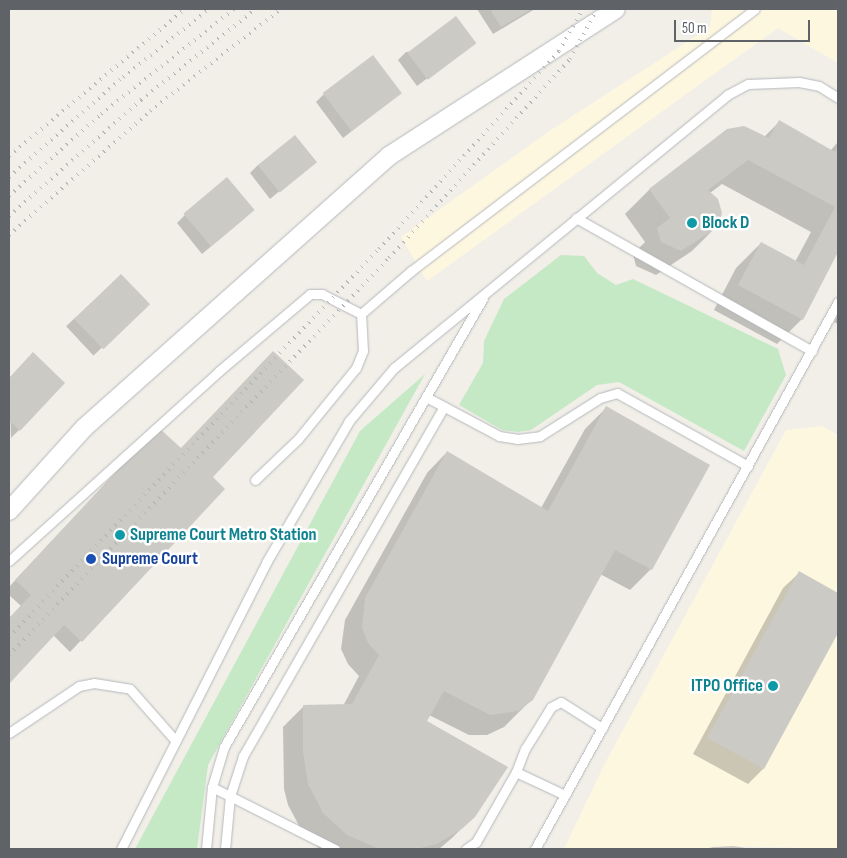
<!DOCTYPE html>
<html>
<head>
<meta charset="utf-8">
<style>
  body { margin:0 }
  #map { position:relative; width:847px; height:858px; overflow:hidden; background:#f1efe8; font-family:"Sofia Sans Condensed",sans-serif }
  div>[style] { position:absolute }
  .commercial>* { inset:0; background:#fef7e0 }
  .green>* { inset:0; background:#c5e8c5 }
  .shadow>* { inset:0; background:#0003; transform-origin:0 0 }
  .building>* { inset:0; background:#cccac5; transform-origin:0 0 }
  .roads { filter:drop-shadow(0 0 1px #b5b8bc) drop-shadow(0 0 1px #b5b8bc) }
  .service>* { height:9px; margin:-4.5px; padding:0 4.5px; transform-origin:4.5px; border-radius:4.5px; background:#fff }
  .minor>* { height:18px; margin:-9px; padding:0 9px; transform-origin:9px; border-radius:9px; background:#fff }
  .rail>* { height:4px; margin-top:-2px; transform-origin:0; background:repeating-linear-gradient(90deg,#b6b7b8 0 1px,transparent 0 7px) }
  .dots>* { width:14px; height:14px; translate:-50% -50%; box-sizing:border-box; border:2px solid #fff; border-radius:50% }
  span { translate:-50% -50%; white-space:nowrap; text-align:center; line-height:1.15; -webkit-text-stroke:5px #fff; paint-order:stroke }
  .culture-label { font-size:18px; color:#0d838f; font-weight:700 }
  .left { translate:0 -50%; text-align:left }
  .right { translate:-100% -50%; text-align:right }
  .transit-label { font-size:18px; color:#164399; font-weight:700 }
  .frame { position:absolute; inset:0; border:10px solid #5f6368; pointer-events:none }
  .scale { position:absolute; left:674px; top:20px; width:136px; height:22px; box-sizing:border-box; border:2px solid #5f6368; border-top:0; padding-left:6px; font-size:15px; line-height:18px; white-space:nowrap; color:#5f6368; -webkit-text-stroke:4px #fff; paint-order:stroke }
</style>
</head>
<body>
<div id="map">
  <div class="commercial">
    <div style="clip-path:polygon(712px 9px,838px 9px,838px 63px,778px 28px,427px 281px,401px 237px,551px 130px,710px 27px)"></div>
    <div style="clip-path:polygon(822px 426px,838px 435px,838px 849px,733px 846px,700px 849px,564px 849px,604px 765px,786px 430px)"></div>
  </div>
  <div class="green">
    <div style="clip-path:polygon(561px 255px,584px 256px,597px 273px,616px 285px,633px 279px,778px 349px,786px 375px,744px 451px,619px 382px,597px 385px,531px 430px,518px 432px,502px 430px,459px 405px,483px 363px,484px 341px,504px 299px)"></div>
    <div style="clip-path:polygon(425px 374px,208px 765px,197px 849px,135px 849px,360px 431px)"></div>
  </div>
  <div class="shadow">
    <div style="clip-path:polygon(477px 9px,535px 9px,493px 34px)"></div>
    <div style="clip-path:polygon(474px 43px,417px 86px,398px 60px,406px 52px)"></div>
    <div style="clip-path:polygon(400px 93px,343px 138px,316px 102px,324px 94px)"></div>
    <div style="clip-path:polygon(779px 122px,830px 151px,838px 142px,838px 250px,802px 319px,777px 344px,714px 310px,736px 268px,761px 243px,795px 262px,811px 232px,722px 184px,710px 193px,717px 226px,692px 251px,656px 275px,636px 266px,633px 254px,645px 242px,625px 214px,649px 190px,764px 137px)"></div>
    <div style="clip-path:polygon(315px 162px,270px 199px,250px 173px,258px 165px)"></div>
    <div style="clip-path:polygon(185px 215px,245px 218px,202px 254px,177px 223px)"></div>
    <div style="left:121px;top:275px;width:40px;height:75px;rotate:47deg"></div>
    <div style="clip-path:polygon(838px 315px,838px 324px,834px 322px)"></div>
    <div style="clip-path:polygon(33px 354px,19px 430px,11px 438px,9px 379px)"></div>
    <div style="clip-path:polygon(606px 408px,651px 569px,630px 590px,600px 574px,532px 699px,504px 727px,487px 735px,469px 735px,429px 715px,426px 722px,474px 816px,452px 838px,439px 849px,320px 849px,303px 833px,288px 805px,284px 789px,283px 727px,304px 706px,343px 706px,359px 676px,348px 664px,341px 649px,345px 620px,427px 473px,447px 452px,541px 508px,585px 429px)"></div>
    <div style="clip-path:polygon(147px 439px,211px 477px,224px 489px,70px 652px,53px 635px,9px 682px,9px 619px,21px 606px,9px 595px,9px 587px)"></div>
    <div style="clip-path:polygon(799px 573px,838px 594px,838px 631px,763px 769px,748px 784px,693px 754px,783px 588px)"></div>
  </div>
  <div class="building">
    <div style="clip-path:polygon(490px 9px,532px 9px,501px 27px)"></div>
    <div style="left:456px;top:16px;width:34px;height:61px;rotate:53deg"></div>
    <div style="left:373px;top:55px;width:48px;height:63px;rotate:53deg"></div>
    <div style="clip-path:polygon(779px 120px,835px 152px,838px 146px,838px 252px,803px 320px,738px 285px,761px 242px,804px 265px,835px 207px,748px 160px,708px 190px,718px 199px,722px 213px,718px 227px,681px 251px,661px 242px,657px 228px,670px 218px,649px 189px,727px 129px,744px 126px,769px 138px)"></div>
    <div style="left:295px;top:135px;width:35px;height:48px;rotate:51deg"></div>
    <div style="left:227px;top:177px;width:43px;height:57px;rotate:50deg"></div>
    <div style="left:121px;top:274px;width:42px;height:65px;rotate:46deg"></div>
    <div style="clip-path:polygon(273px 351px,304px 380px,213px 477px,225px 489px,82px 642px,64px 625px,9px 684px,9px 618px,31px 595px,15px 580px,158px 427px,181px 448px)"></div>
    <div style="clip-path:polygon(33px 352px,65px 383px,20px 431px,9px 420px,9px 378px)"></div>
    <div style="clip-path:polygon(606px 406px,710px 465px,652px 570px,615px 550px,533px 700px,518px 711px,490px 715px,444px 691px,427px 721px,508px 767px,475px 817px,463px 828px,437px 844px,417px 849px,377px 848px,347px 835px,323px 813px,308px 784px,303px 752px,303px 705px,352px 704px,379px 655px,368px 643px,362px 628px,365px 598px,447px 451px,548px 511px)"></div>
    <div style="clip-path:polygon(799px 571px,838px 593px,838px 633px,764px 769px,707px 738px)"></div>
    <div style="clip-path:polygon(733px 846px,752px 849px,705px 849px,713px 847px)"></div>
  </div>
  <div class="roads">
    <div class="service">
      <div style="left:576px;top:218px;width:271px;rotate:29.4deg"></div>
      <div style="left:361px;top:314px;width:66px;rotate:-40.7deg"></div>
      <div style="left:411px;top:271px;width:432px;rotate:-37.3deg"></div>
      <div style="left:426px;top:397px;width:83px;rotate:28.1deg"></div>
      <div style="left:499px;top:436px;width:18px;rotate:9deg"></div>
      <div style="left:517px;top:439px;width:23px;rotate:-7deg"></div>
      <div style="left:540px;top:436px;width:71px;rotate:-32.3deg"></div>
      <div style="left:600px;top:398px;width:18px;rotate:-16deg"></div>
      <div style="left:617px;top:393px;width:150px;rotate:29.1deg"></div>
      <div style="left:255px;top:480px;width:59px;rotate:-43.6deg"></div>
      <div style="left:298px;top:439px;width:92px;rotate:-50.8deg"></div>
      <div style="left:356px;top:368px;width:18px;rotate:-68deg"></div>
      <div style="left:363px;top:351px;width:37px;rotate:-93deg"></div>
      <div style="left:9px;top:561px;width:283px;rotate:-42.1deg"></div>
      <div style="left:219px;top:371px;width:119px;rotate:-40.2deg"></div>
      <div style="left:310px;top:294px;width:12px"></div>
      <div style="left:322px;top:294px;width:44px;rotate:27.1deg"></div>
      <div style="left:9px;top:733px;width:84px;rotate:-33.9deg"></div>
      <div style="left:79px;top:686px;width:15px;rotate:-11deg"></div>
      <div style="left:94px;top:683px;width:36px;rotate:9deg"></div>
      <div style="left:130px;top:689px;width:68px;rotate:48.6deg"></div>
      <div style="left:212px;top:787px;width:138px;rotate:26.8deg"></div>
      <div style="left:565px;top:795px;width:54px;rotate:-154.9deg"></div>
      <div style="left:516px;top:772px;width:25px;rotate:-69deg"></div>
      <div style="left:525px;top:749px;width:49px;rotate:-58.2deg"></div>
      <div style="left:551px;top:707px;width:11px;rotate:-27deg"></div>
      <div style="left:561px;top:702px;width:49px;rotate:32.4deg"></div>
      <div style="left:121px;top:849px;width:323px;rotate:-63.1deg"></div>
      <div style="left:267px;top:561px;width:162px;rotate:-59.6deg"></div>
      <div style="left:349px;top:421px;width:70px;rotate:-49.7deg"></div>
      <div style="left:394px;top:368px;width:431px;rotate:-39.3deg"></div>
      <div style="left:727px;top:95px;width:24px;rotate:-28deg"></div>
      <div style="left:748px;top:84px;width:51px;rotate:-2.2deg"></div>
      <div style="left:799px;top:82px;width:20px;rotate:11deg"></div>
      <div style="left:819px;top:86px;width:22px;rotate:32deg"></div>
      <div style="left:206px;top:849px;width:62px;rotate:-84.5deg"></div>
      <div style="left:212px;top:787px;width:42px;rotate:-73.3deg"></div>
      <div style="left:224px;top:747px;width:518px;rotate:-60.02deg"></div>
      <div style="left:225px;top:849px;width:53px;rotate:-84.6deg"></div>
      <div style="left:230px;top:796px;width:42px;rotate:-72deg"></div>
      <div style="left:243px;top:756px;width:403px;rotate:-60.1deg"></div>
      <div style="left:466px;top:849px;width:12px;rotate:-35deg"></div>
      <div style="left:476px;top:842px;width:81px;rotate:-60.3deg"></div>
      <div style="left:535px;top:849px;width:625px;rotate:-61.02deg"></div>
    </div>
    <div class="minor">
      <div style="left:9px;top:511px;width:113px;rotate:-47.9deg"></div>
      <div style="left:85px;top:427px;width:407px;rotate:-41.7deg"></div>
      <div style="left:389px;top:156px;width:270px;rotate:-32.9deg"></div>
    </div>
  </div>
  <div class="rail">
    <div style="left:9px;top:156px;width:229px;rotate:-39.9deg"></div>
    <div style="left:9px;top:177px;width:152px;rotate:-41.3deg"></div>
    <div style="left:123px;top:77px;width:110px;rotate:-38.3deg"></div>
    <div style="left:9px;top:196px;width:123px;rotate:-41.7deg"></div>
    <div style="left:101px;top:114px;width:169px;rotate:-38.3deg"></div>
    <div style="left:9px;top:216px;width:176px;rotate:-41.3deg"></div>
    <div style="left:141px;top:100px;width:147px;rotate:-38.4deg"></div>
    <div style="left:9px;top:235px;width:188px;rotate:-41.3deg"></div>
    <div style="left:150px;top:111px;width:166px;rotate:-37.9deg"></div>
    <div style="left:9px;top:637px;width:536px;rotate:-46.36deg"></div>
    <div style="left:379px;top:249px;width:268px;rotate:-47.7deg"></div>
    <div style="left:559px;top:51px;width:48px;rotate:-60.3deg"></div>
    <div style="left:9px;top:655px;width:550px;rotate:-46.25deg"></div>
    <div style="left:389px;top:258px;width:269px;rotate:-47.7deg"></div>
    <div style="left:570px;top:59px;width:57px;rotate:-61.6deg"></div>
  </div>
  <div class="dots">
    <div style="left:692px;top:223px;background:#0f9aa8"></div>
    <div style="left:120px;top:535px;background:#0f9aa8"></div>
    <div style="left:91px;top:559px;background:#1a4fb4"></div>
    <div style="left:773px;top:686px;background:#0f9aa8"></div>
  </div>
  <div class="culture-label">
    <span class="left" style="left:702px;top:223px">Block D</span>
    <span class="left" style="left:130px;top:535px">Supreme Court Metro Station</span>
    <span class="right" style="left:763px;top:686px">ITPO Office</span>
  </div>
  <div class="transit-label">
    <span class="left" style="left:102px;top:559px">Supreme Court</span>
  </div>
  <div class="frame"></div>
  <div class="scale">50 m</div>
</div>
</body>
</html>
